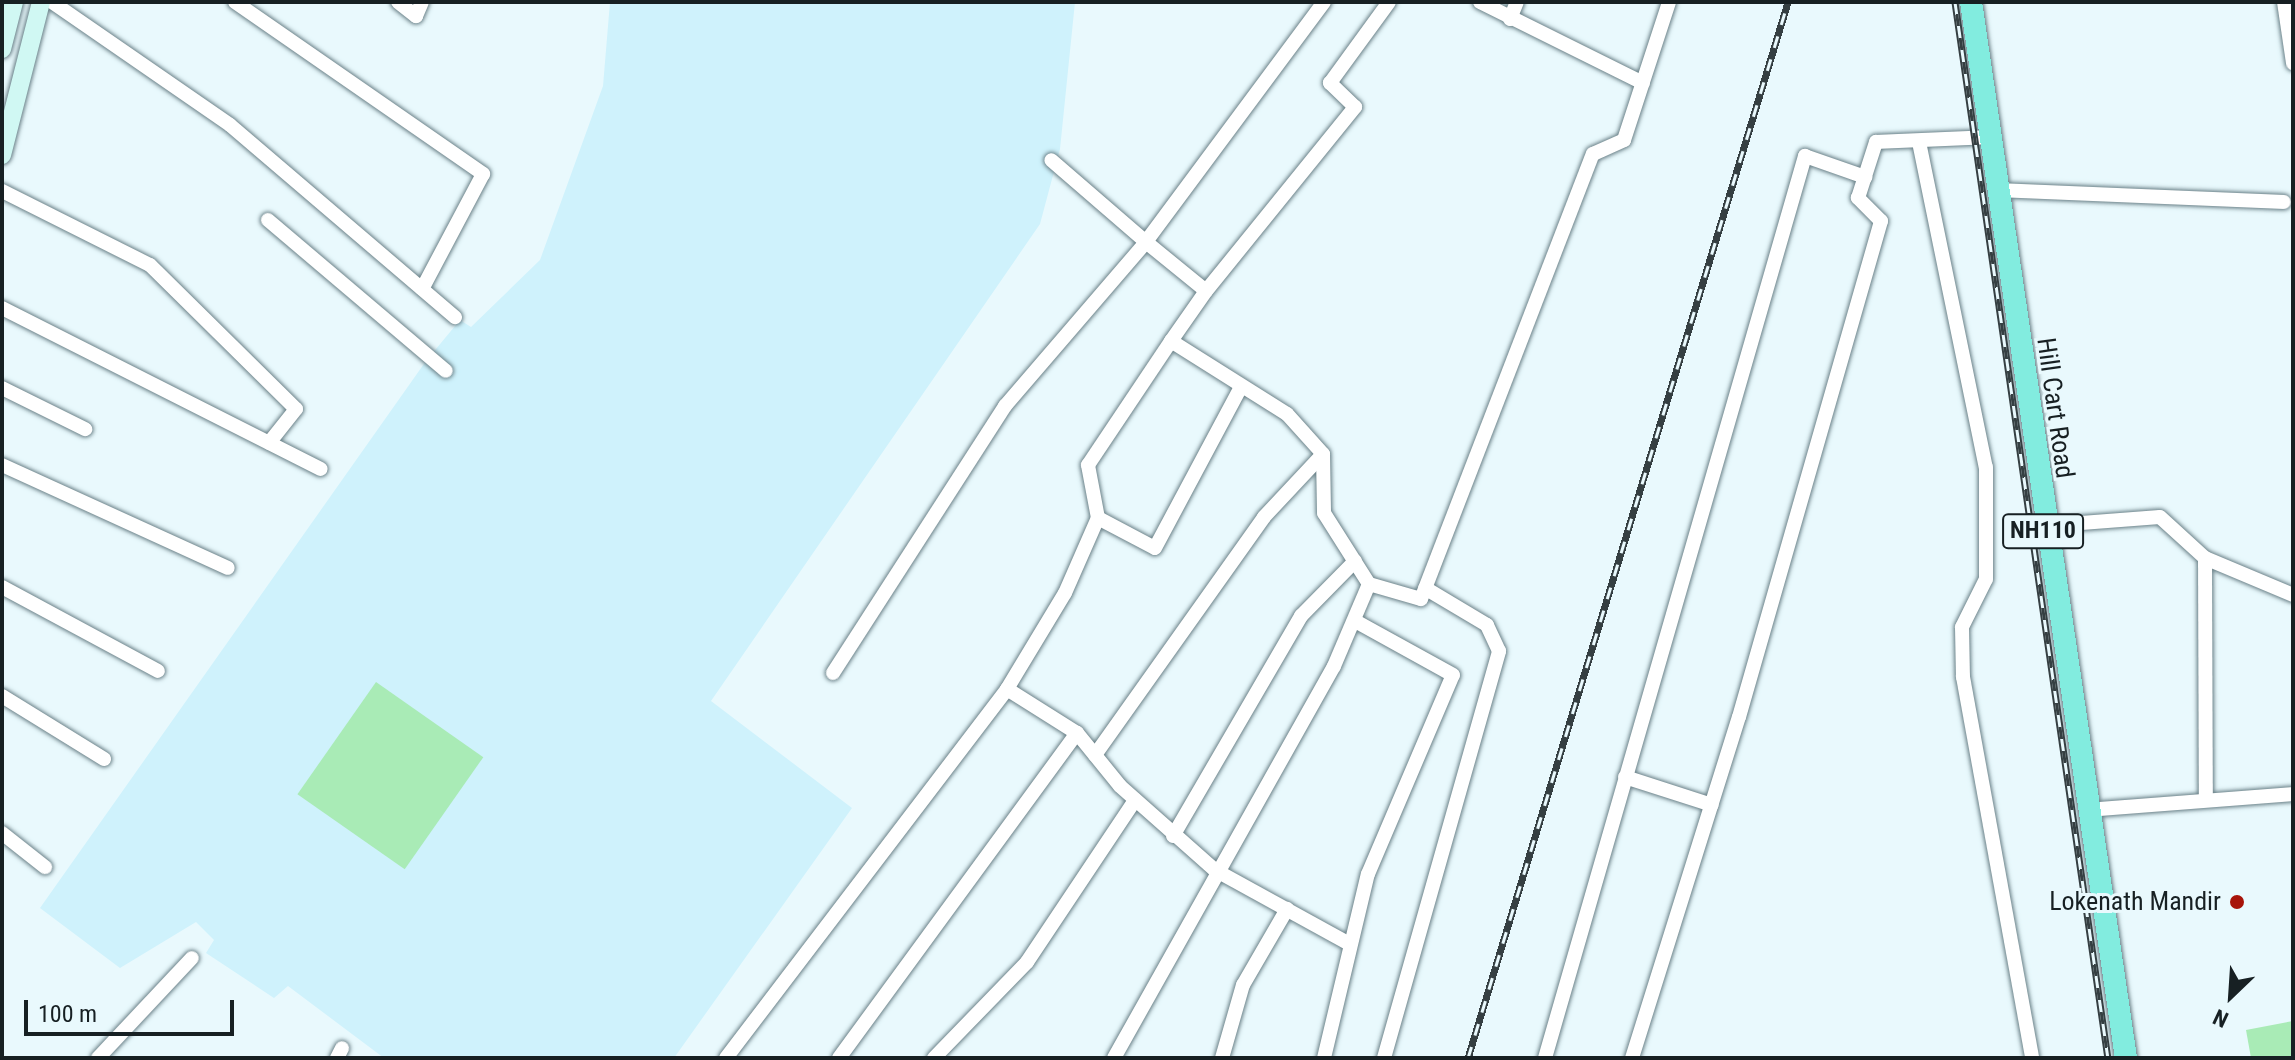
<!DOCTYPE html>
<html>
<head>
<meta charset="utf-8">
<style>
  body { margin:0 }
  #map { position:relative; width:2295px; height:1060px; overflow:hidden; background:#e9f9fd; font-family:"Roboto Condensed",sans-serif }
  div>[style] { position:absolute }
  .built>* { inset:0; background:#cff2fc }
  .green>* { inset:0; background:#a9ebb6; transform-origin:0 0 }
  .roads { filter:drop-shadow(0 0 2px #6a8188) drop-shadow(0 0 2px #6a8188) }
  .minor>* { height:14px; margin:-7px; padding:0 7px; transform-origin:7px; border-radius:7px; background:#fff }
  .secondary>* { height:18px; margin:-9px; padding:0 9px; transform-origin:9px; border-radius:9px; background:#d0f8f3 }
  .trunk>* { height:22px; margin:-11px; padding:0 11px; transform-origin:11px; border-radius:11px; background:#82ecdf }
  .rail>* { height:7px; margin-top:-3.5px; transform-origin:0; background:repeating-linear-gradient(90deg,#e9f9fd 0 12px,#353f42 0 24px); box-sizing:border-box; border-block:2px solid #353f42 }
  .dots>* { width:22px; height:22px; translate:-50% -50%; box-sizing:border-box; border:4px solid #e9f9fd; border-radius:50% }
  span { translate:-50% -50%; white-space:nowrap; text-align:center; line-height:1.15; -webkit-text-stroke:6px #e9f9fd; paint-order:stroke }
  .shield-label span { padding:2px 6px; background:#e9f9fd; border:2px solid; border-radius:6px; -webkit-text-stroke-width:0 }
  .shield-label { font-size:24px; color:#172023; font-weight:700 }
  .street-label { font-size:26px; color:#172023 }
  .poi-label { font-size:26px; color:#172023 }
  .right { translate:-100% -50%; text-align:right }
  .frame { position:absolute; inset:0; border:4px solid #172023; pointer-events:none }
  .north { position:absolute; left:2191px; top:956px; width:80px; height:80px; -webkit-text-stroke:6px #e9f9fd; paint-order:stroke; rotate:205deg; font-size:22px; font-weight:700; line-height:32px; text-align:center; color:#172023 }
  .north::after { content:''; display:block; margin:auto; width:28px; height:36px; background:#172023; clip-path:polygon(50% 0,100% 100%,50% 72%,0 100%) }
  .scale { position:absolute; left:24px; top:1000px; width:210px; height:36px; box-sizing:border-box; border:4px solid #172023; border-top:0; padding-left:10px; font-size:24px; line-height:28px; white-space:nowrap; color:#172023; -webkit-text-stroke:6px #e9f9fd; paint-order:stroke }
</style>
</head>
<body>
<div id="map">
  <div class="built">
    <div style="clip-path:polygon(610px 2px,1075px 2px,1060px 149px,1040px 224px,711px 701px,852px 808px,674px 1058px,384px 1058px,288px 986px,274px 998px,206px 953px,214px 940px,196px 922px,120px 968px,40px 908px,426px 361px,460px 320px,471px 327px,540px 260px,603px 86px)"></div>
  </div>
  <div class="green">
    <div style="left:376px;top:682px;width:131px;height:137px;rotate:35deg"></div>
    <div style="clip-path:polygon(2293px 1021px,2293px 1058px,2251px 1058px,2246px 1030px)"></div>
  </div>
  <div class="roads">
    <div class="minor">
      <div style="left:52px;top:2px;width:216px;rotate:34.6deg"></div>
      <div style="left:230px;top:125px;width:296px;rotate:40.5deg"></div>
      <div style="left:235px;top:2px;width:302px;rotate:34.7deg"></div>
      <div style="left:483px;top:174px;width:130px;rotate:117.9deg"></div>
      <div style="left:398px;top:2px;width:23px;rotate:38deg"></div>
      <div style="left:416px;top:16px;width:15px;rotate:-67deg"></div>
      <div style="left:1324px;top:2px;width:299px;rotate:126.6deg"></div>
      <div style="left:1146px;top:242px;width:77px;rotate:39.2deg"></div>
      <div style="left:1206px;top:291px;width:61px;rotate:125deg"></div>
      <div style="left:1171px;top:341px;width:137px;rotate:32.2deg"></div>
      <div style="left:1287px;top:414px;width:54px;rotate:48deg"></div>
      <div style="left:1323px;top:454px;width:59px;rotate:89deg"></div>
      <div style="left:1324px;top:513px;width:84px;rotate:57.6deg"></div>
      <div style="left:1369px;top:584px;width:54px;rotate:16.1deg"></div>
      <div style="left:1421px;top:599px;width:477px;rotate:-68.9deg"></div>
      <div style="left:1593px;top:154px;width:34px;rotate:-24deg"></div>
      <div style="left:1624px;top:140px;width:145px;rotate:-71.9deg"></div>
      <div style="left:1480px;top:2px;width:182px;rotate:26.4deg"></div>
      <div style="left:2284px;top:2px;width:62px;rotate:81.6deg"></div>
      <div style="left:1510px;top:19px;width:18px;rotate:-68deg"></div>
      <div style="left:1919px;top:142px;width:332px;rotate:78.4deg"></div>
      <div style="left:1986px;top:467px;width:112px;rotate:90deg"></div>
      <div style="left:1986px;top:579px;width:54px;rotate:116.6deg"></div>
      <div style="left:1962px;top:627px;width:50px;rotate:88.9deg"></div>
      <div style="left:1963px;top:677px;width:387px;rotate:79.7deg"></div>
      <div style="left:1998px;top:190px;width:286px;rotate:2.4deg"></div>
      <div style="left:2px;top:191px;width:165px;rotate:26.6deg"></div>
      <div style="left:150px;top:265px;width:205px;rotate:44.6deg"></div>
      <div style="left:296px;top:409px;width:43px;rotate:128.5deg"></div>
      <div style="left:268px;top:220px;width:233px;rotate:40.3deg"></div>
      <div style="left:1206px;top:291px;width:237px;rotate:-51deg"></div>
      <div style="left:1355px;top:107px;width:35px;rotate:-136deg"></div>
      <div style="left:1330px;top:83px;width:100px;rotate:-53.9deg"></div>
      <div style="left:2px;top:308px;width:357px;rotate:26.8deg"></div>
      <div style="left:2px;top:388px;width:93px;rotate:26.3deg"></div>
      <div style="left:2px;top:465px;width:248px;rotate:24.5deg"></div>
      <div style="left:1098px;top:518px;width:64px;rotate:27.8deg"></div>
      <div style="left:1155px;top:548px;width:183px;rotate:-61.9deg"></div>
      <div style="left:2042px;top:526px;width:118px;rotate:-4.4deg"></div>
      <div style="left:2160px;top:517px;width:61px;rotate:42.3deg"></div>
      <div style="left:2205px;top:558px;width:95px;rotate:22.8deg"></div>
      <div style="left:2205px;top:558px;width:241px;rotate:89.8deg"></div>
      <div style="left:2px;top:587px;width:177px;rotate:28.3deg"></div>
      <div style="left:833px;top:673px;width:318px;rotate:-57.2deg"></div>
      <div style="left:1005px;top:406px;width:216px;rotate:-49.3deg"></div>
      <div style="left:1146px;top:242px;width:125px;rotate:-139.2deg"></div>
      <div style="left:1007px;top:689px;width:83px;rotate:32.2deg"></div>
      <div style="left:1077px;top:733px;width:68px;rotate:50.9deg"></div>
      <div style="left:1120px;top:786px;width:127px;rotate:41.5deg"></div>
      <div style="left:1215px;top:870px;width:152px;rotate:28.8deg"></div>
      <div style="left:2px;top:696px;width:120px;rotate:31.7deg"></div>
      <div style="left:1095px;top:755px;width:292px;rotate:-54.6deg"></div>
      <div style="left:1264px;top:517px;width:86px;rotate:-46.9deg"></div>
      <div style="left:1625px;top:777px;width:91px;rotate:17.8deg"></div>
      <div style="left:2087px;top:810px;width:207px;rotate:-4.4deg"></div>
      <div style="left:2px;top:833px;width:55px;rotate:38.3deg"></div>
      <div style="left:1173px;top:836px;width:255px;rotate:-59.8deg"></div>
      <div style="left:1301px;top:616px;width:77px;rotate:-45.5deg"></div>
      <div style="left:98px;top:1058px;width:137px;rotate:-46.8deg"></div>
      <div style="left:337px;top:1058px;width:11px;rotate:-63deg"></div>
      <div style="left:726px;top:1058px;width:464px;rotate:-52.7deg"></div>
      <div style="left:1007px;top:689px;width:112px;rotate:-58.9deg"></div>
      <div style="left:1065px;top:593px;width:82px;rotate:-66.3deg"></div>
      <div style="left:1098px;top:518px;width:54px;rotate:-100.7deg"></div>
      <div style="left:1088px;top:465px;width:149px;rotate:-56.2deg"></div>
      <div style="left:839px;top:1058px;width:403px;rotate:-53.8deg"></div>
      <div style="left:934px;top:1058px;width:134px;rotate:-45.9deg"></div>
      <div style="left:1027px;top:962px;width:195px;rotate:-56.3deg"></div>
      <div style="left:1114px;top:1058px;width:450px;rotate:-60.7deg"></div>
      <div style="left:1334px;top:666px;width:89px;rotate:-66.9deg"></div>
      <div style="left:1222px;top:1058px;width:76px;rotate:-74deg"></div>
      <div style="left:1243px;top:985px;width:88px;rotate:-59.9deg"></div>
      <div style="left:1324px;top:1058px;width:189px;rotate:-76.6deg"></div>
      <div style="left:1368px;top:874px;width:216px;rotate:-66.9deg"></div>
      <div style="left:1453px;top:675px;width:112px;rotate:-151.1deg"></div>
      <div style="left:1384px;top:1058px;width:423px;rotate:-74.2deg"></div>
      <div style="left:1499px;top:651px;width:29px;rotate:-115deg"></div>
      <div style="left:1487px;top:625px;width:72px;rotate:-149.2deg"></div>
      <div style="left:1545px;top:1058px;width:939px;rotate:-73.92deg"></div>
      <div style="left:1805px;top:156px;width:64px;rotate:19.3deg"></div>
      <div style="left:1632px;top:1058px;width:357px;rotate:-72.6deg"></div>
      <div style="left:1739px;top:717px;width:516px;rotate:-74.02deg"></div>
      <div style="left:1881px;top:221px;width:33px;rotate:-135deg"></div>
      <div style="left:1858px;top:198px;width:59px;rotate:-72.2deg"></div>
      <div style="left:1876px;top:142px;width:115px;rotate:-2.5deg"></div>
    </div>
    <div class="secondary">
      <div style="left:2px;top:49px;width:49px;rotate:-75.7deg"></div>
      <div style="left:2px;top:155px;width:158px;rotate:-75.7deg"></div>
    </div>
    <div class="trunk">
      <div style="left:1971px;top:2px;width:1067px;rotate:81.65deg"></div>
    </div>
  </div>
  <div class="rail">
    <div style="left:1955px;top:2px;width:1067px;rotate:81.76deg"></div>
    <div style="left:1468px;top:1058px;width:1103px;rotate:-73.14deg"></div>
  </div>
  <div class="dots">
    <div style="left:2237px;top:902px;background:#a7140a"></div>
  </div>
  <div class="shield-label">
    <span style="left:2043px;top:531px">NH110</span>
  </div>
  <div class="street-label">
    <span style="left:2055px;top:408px;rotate:82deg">Hill Cart Road</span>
  </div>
  <div class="poi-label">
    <span class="right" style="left:2221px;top:902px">Lokenath Mandir</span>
  </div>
  <div class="frame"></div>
  <div class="north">N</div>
  <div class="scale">100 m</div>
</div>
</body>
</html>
